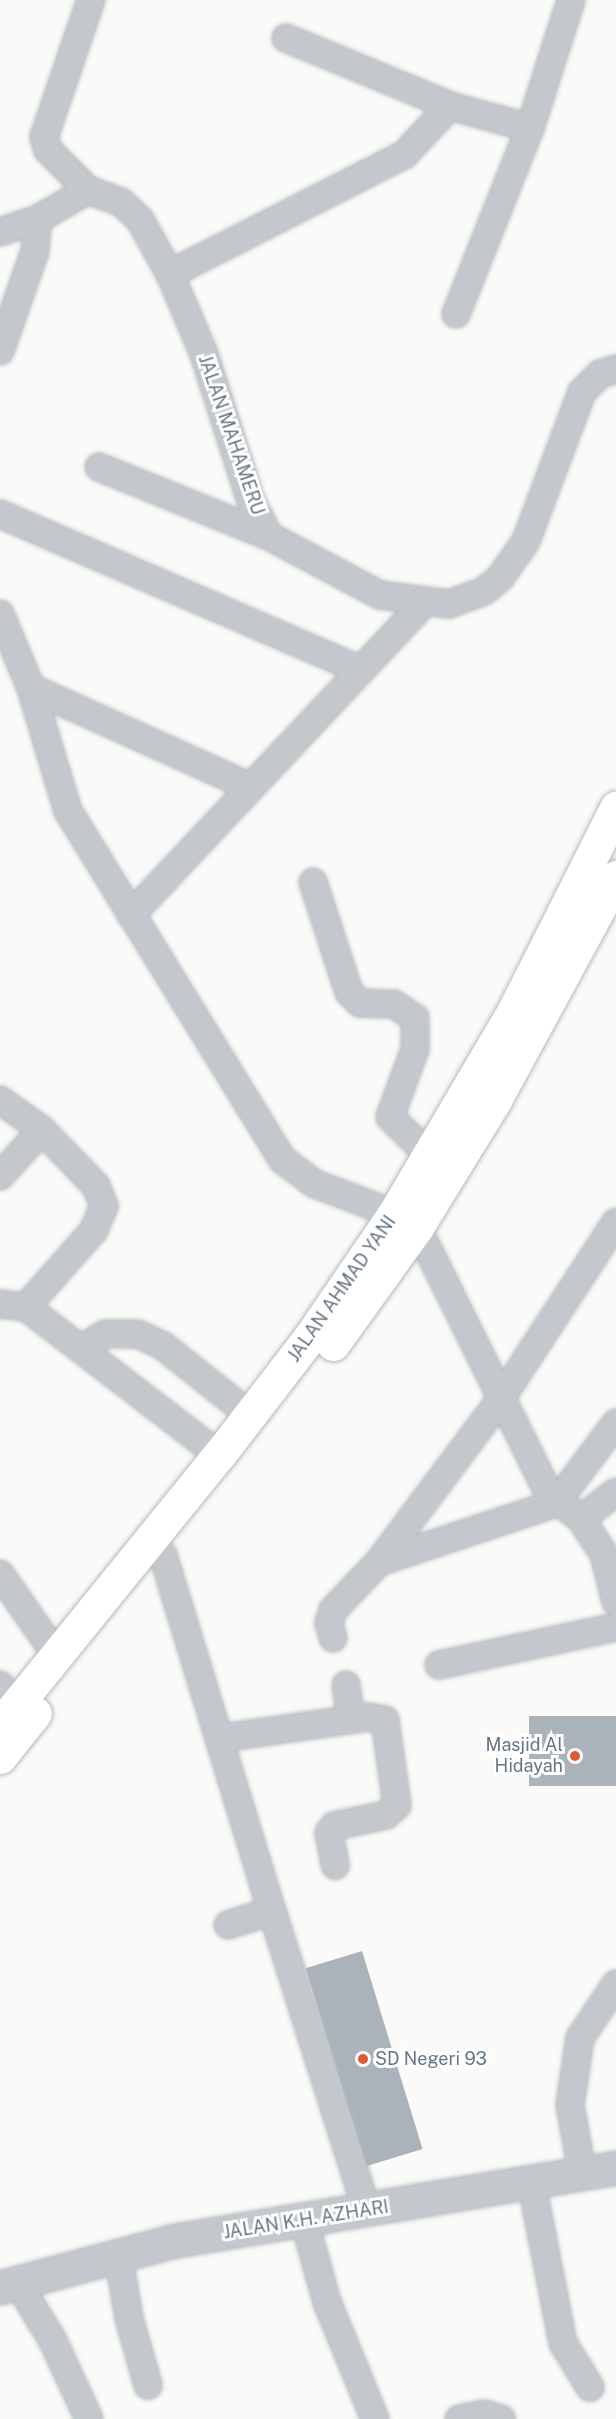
<!DOCTYPE html>
<html>
<head>
<meta charset="utf-8">
<style>
  body { margin:0 }
  #map { position:relative; width:616px; height:2419px; overflow:hidden; background:#fafaf8; font-family:"Public Sans",sans-serif }
  div>[style] { position:absolute }
  .building>* { inset:0; background:#aab3b9; transform-origin:0 0 }
  .roads { filter:drop-shadow(0 0 2px #b4b9bd) drop-shadow(0 0 2px #b4b9bd) }
  .minor>* { height:26px; margin:-13px; padding:0 13px; transform-origin:13px; border-radius:13px; background:#c3c8cc }
  .tertiary>* { height:32px; margin:-16px; padding:0 16px; transform-origin:16px; border-radius:16px; background:#c3c8cc }
  .trunk>* { height:33px; margin:-16.5px; padding:0 16.5px; transform-origin:16.5px; border-radius:16.5px; background:#fff }
  .dots>* { width:16px; height:16px; translate:-50% -50%; box-sizing:border-box; border:3px solid #fff; border-radius:50% }
  span { translate:-50% -50%; white-space:nowrap; text-align:center; line-height:1.15; -webkit-text-stroke:6px #fff; paint-order:stroke }
  .street-label { font-size:18px; color:#657683 }
  .poi-label { font-size:18px; color:#657683 }
  .right { translate:-100% -50%; text-align:right }
  .left { translate:0 -50%; text-align:left }
</style>
</head>
<body>
<div id="map">
  <div class="building">
    <div style="left:616px;top:1716px;width:70px;height:87px;rotate:90deg"></div>
    <div style="left:362px;top:1951px;width:207px;height:59px;rotate:73deg"></div>
  </div>
  <div class="roads">
    <div class="minor">
      <div style="left:286px;top:38px;width:178px;rotate:22.5deg"></div>
      <div style="left:88px;top:190px;width:57px;rotate:-135deg"></div>
      <div style="left:48px;top:150px;width:14px;rotate:-107deg"></div>
      <div style="left:44px;top:137px;width:145px;rotate:-71.1deg"></div>
      <div style="left:0;top:232px;width:40px;rotate:-18.9deg"></div>
      <div style="left:38px;top:219px;width:58px;rotate:-30.1deg"></div>
      <div style="left:88px;top:190px;width:35px;rotate:20deg"></div>
      <div style="left:121px;top:202px;width:26px;rotate:43deg"></div>
      <div style="left:140px;top:220px;width:62px;rotate:60.9deg"></div>
      <div style="left:170px;top:274px;width:87px;rotate:67deg"></div>
      <div style="left:204px;top:354px;width:154px;rotate:72.3deg"></div>
      <div style="left:251px;top:501px;width:39px;rotate:63deg"></div>
      <div style="left:269px;top:536px;width:126px;rotate:28deg"></div>
      <div style="left:380px;top:595px;width:70px;rotate:7.4deg"></div>
      <div style="left:449px;top:604px;width:37px;rotate:-20deg"></div>
      <div style="left:484px;top:591px;width:21px;rotate:-39deg"></div>
      <div style="left:500px;top:578px;width:45px;rotate:-54.9deg"></div>
      <div style="left:526px;top:541px;width:159px;rotate:-69.4deg"></div>
      <div style="left:582px;top:392px;width:25px;rotate:-45deg"></div>
      <div style="left:600px;top:374px;width:17px;rotate:-17deg"></div>
      <div style="left:170px;top:274px;width:263px;rotate:-27deg"></div>
      <div style="left:404px;top:155px;width:67px;rotate:-46.8deg"></div>
      <div style="left:450px;top:106px;width:83px;rotate:15.4deg"></div>
      <div style="left:456px;top:314px;width:200px;rotate:-68.3deg"></div>
      <div style="left:530px;top:128px;width:134px;rotate:-72.2deg"></div>
      <div style="left:0;top:351px;width:106px;rotate:-70.7deg"></div>
      <div style="left:35px;top:251px;width:32px;rotate:-85deg"></div>
      <div style="left:99px;top:467px;width:183px;rotate:22.1deg"></div>
      <div style="left:0;top:514px;width:392px;rotate:23.4deg"></div>
      <div style="left:0;top:614px;width:80px;rotate:67.3deg"></div>
      <div style="left:31px;top:688px;width:128px;rotate:73.3deg"></div>
      <div style="left:68px;top:811px;width:410px;rotate:58.4deg"></div>
      <div style="left:283px;top:1160px;width:38px;rotate:37deg"></div>
      <div style="left:313px;top:1183px;width:87px;rotate:20.9deg"></div>
      <div style="left:31px;top:688px;width:240px;rotate:24.3deg"></div>
      <div style="left:313px;top:882px;width:116px;rotate:71.9deg"></div>
      <div style="left:349px;top:992px;width:16px;rotate:45deg"></div>
      <div style="left:360px;top:1003px;width:34px;rotate:2deg"></div>
      <div style="left:394px;top:1004px;width:25px;rotate:34deg"></div>
      <div style="left:415px;top:1018px;width:31px;rotate:90deg"></div>
      <div style="left:415px;top:1049px;width:72px;rotate:110.2deg"></div>
      <div style="left:390px;top:1117px;width:56px;rotate:44.3deg"></div>
      <div style="left:131px;top:915px;width:427px;rotate:-46.8deg"></div>
      <div style="left:0;top:1100px;width:52px;rotate:35.5deg"></div>
      <div style="left:42px;top:1130px;width:78px;rotate:46deg"></div>
      <div style="left:96px;top:1186px;width:22px;rotate:68deg"></div>
      <div style="left:104px;top:1206px;width:26px;rotate:113deg"></div>
      <div style="left:94px;top:1230px;width:103px;rotate:131.4deg"></div>
      <div style="left:0;top:1176px;width:62px;rotate:-47.6deg"></div>
      <div style="left:417px;top:1227px;width:298px;rotate:63.7deg"></div>
      <div style="left:549px;top:1494px;width:41px;rotate:38deg"></div>
      <div style="left:581px;top:1519px;width:42px;rotate:56.7deg"></div>
      <div style="left:604px;top:1554px;width:49px;rotate:76deg"></div>
      <div style="left:0;top:1304px;width:26px;rotate:7deg"></div>
      <div style="left:26px;top:1307px;width:243px;rotate:37.5deg"></div>
      <div style="left:81px;top:1349px;width:28px;rotate:-32deg"></div>
      <div style="left:105px;top:1334px;width:33px"></div>
      <div style="left:138px;top:1334px;width:26px;rotate:25deg"></div>
      <div style="left:162px;top:1345px;width:112px;rotate:38.5deg"></div>
      <div style="left:581px;top:1519px;width:44px;rotate:-37.6deg"></div>
      <div style="left:163px;top:1555px;width:372px;rotate:73deg"></div>
      <div style="left:272px;top:1911px;width:46px;rotate:162.3deg"></div>
      <div style="left:379px;top:1562px;width:187px;rotate:-18.4deg"></div>
      <div style="left:556px;top:1503px;width:100px;rotate:-53.1deg"></div>
      <div style="left:0;top:1574px;width:100px;rotate:55.2deg"></div>
      <div style="left:333px;top:1638px;width:16px;rotate:-105deg"></div>
      <div style="left:329px;top:1623px;width:14px;rotate:-73deg"></div>
      <div style="left:333px;top:1610px;width:66px;rotate:-46.2deg"></div>
      <div style="left:379px;top:1562px;width:202px;rotate:-53.2deg"></div>
      <div style="left:500px;top:1400px;width:212px;rotate:-56.9deg"></div>
      <div style="left:439px;top:1665px;width:181px;rotate:-12.1deg"></div>
      <div style="left:0;top:1685px;width:26px;rotate:54deg"></div>
      <div style="left:346px;top:1685px;width:35px;rotate:82deg"></div>
      <div style="left:221px;top:1738px;width:149px;rotate:-8.1deg"></div>
      <div style="left:369px;top:1717px;width:16px;rotate:11deg"></div>
      <div style="left:385px;top:1720px;width:86px;rotate:82deg"></div>
      <div style="left:397px;top:1805px;width:15px;rotate:138deg"></div>
      <div style="left:386px;top:1815px;width:53px;rotate:168.1deg"></div>
      <div style="left:334px;top:1826px;width:9px;rotate:126deg"></div>
      <div style="left:329px;top:1833px;width:33px;rotate:79deg"></div>
      <div style="left:272px;top:1911px;width:314px;rotate:72.4deg"></div>
      <div style="left:582px;top:2171px;width:67px;rotate:-100.3deg"></div>
      <div style="left:570px;top:2105px;width:68px;rotate:-81.5deg"></div>
      <div style="left:580px;top:2038px;width:65px;rotate:-56.3deg"></div>
      <div style="left:531px;top:2180px;width:166px;rotate:78.9deg"></div>
      <div style="left:563px;top:2343px;width:52px;rotate:58.5deg"></div>
      <div style="left:304px;top:2220px;width:85px;rotate:74.3deg"></div>
      <div style="left:327px;top:2302px;width:126px;rotate:67.7deg"></div>
      <div style="left:118px;top:2253px;width:66px;rotate:80.4deg"></div>
      <div style="left:129px;top:2318px;width:70px;rotate:74.2deg"></div>
      <div style="left:17px;top:2282px;width:67px;rotate:58.4deg"></div>
      <div style="left:52px;top:2339px;width:88px;rotate:65.2deg"></div>
      <div style="left:459px;top:2419px;width:25px;rotate:-11deg"></div>
      <div style="left:484px;top:2414px;width:18px;rotate:16deg"></div>
    </div>
    <div class="tertiary">
      <div style="left:0;top:2288px;width:182px;rotate:-15deg"></div>
      <div style="left:176px;top:2241px;width:446px;rotate:-9.4deg"></div>
    </div>
    <div class="trunk">
      <div style="left:333px;top:1344px;width:144px;rotate:-54.3deg"></div>
      <div style="left:417px;top:1227px;width:149px;rotate:-58.4deg"></div>
      <div style="left:495px;top:1100px;width:254px;rotate:-61.5deg"></div>
      <div style="left:0;top:1725px;width:348px;rotate:-51deg"></div>
      <div style="left:219px;top:1455px;width:149px;rotate:-52.4deg"></div>
      <div style="left:310px;top:1337px;width:149px;rotate:-55.7deg"></div>
      <div style="left:394px;top:1214px;width:234px;rotate:-59.5deg"></div>
      <div style="left:513px;top:1012px;width:229px;rotate:-63.2deg"></div>
      <div style="left:0;top:1757px;width:56px;rotate:-51.5deg"></div>
    </div>
  </div>
  <div class="dots">
    <div style="left:575px;top:1756px;background:#e4572e"></div>
    <div style="left:363px;top:2059px;background:#e4572e"></div>
  </div>
  <div class="street-label">
    <span style="left:231px;top:435px;rotate:71deg">JALAN MAHAMERU</span>
    <span style="left:342px;top:1289px;rotate:-55deg">JALAN AHMAD YANI</span>
    <span style="left:306px;top:2220px;rotate:-9deg">JALAN K.H. AZHARI</span>
  </div>
  <div class="poi-label">
    <span class="right" style="left:563px;top:1756px">Masjid Al<br>Hidayah</span>
    <span class="left" style="left:375px;top:2059px">SD Negeri 93</span>
  </div>
</div>
</body>
</html>
